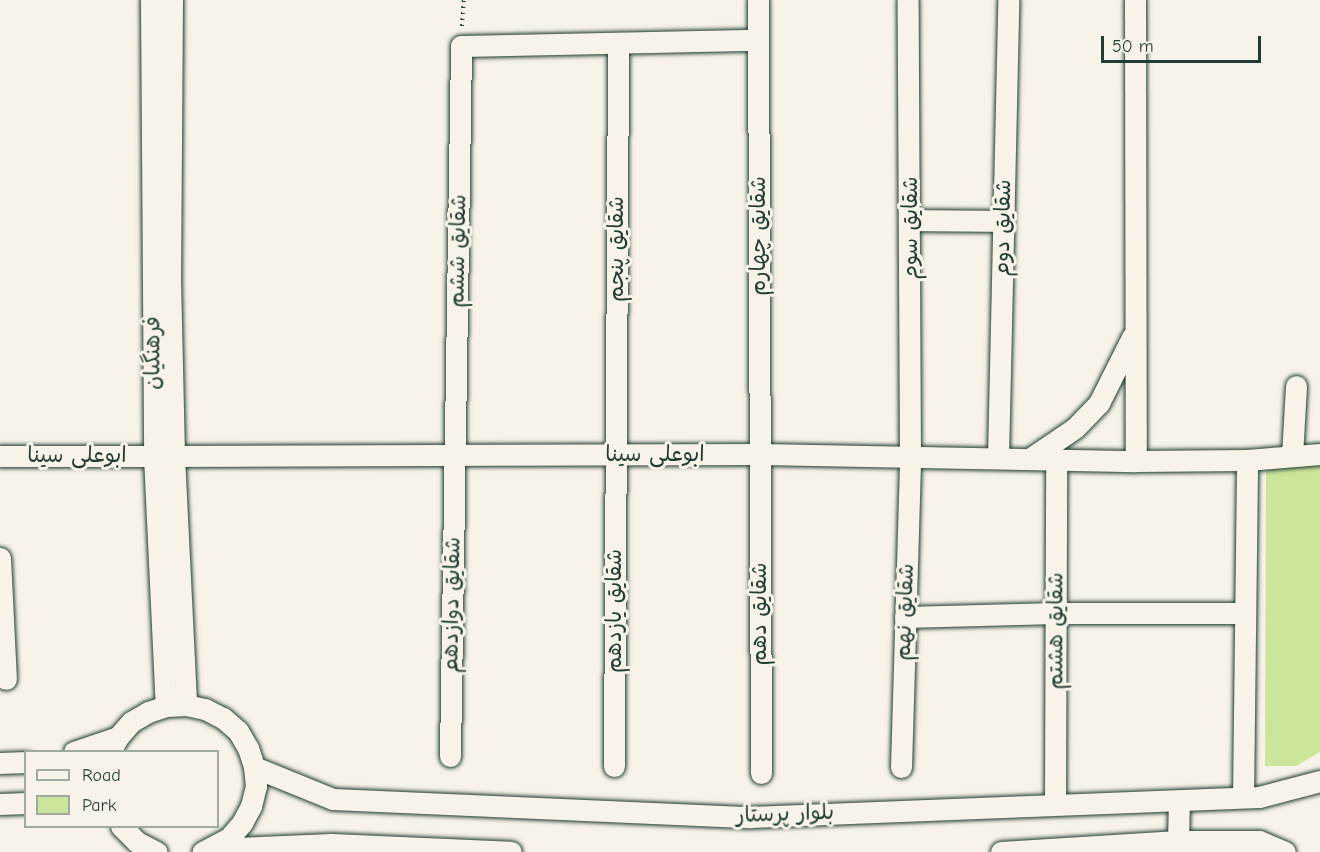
<!DOCTYPE html>
<html>
<head>
<meta charset="utf-8">
<style>
  body { margin:0 }
  #map { position:relative; width:1320px; height:852px; overflow:hidden; background:#f7f3e8; font-family:"Comic Neue","Playpen Sans Arabic",sans-serif }
  div>[style] { position:absolute }
  .green>* { inset:0; background:#cbe59b }
  .path>* { height:4px; margin-top:-2px; transform-origin:0; background:repeating-linear-gradient(90deg,#1f3d34 0 1.5px,transparent 0 6px) }
  .roads { filter:drop-shadow(0 0 2px #1f3d34) drop-shadow(0 0 2px #1f3d34) }
  .minor>* { height:21px; margin:-10.5px; padding:0 10.5px; transform-origin:10.5px; border-radius:10.5px; background:#f7f3e8 }
  span { translate:-50% -50%; white-space:nowrap; text-align:center; line-height:1.15; -webkit-text-stroke:6px #f7f3e8; paint-order:stroke }
  .street-label { font-size:22px; color:#1f3d34 }
  .legend { position:absolute; left:24px; top:750px; width:195px; height:78px; box-sizing:border-box; background:#f7f3e8; border:2px solid #a1aaa0; margin:0; padding:8px 10px; list-style:none; font-size:18px; color:#1f3d34 }
  .legend li { display:flex; align-items:center; gap:12px; height:30px }
  .legend b { width:30px; border:2px solid #a1aaa0 }
  .scale { position:absolute; left:1101px; top:36px; width:160px; height:27px; box-sizing:border-box; border:3px solid #1f3d34; border-top:0; padding-left:8px; font-size:18px; line-height:21px; white-space:nowrap; color:#1f3d34; -webkit-text-stroke:4px #f7f3e8; paint-order:stroke }
</style>
</head>
<body>
<div id="map">
  <div class="green">
    <div style="clip-path:polygon(1320px 466px,1320px 752px,1296px 766px,1265px 766px,1266px 467px)"></div>
  </div>
  <div class="path">
    <div style="left:462px;top:26px;width:26px;rotate:-86deg"></div>
  </div>
  <div class="roads">
    <div class="minor">
      <div style="left:151px;top:0;width:456px;rotate:89.6deg"></div>
      <div style="left:154px;top:456px;width:250px;rotate:87.3deg"></div>
      <div style="left:172px;top:0;width:278px;rotate:90.4deg"></div>
      <div style="left:170px;top:278px;width:178px;rotate:88.7deg"></div>
      <div style="left:174px;top:456px;width:249px;rotate:87.2deg"></div>
      <div style="left:758px;top:0;width:773px;rotate:89.78deg"></div>
      <div style="left:1135px;top:0;width:461px;rotate:89.9deg"></div>
      <div style="left:911px;top:220px;width:92px;rotate:0.6deg"></div>
      <div style="left:0;top:456px;width:154px"></div>
      <div style="left:174px;top:456px;width:586px;rotate:-0.2deg"></div>
      <div style="left:760px;top:454px;width:376px;rotate:1.1deg"></div>
      <div style="left:1136px;top:461px;width:111px;rotate:-0.5deg"></div>
      <div style="left:1247px;top:460px;width:73px;rotate:-4.7deg"></div>
      <div style="left:1292px;top:456px;width:70px;rotate:-86.7deg"></div>
      <div style="left:998px;top:457px;width:457px;rotate:-88.7deg"></div>
      <div style="left:1031px;top:458px;width:53px;rotate:-34.3deg"></div>
      <div style="left:1075px;top:428px;width:35px;rotate:-46deg"></div>
      <div style="left:1099px;top:403px;width:74px;rotate:-63.4deg"></div>
      <div style="left:0;top:558px;width:121px;rotate:87.2deg"></div>
      <div style="left:905px;top:617px;width:151px;rotate:-1.5deg"></div>
      <div style="left:1056px;top:613px;width:189px"></div>
      <div style="left:74px;top:752px;width:46px;rotate:-18.8deg"></div>
      <div style="left:110px;top:752px;width:17px;rotate:-62deg"></div>
      <div style="left:118px;top:737px;width:20px;rotate:-49deg"></div>
      <div style="left:131px;top:722px;width:20px;rotate:-30deg"></div>
      <div style="left:148px;top:712px;width:19px;rotate:-18deg"></div>
      <div style="left:166px;top:706px;width:20px;rotate:-3deg"></div>
      <div style="left:186px;top:705px;width:19px;rotate:12deg"></div>
      <div style="left:205px;top:709px;width:20px;rotate:27deg"></div>
      <div style="left:223px;top:718px;width:20px;rotate:41deg"></div>
      <div style="left:238px;top:731px;width:20px;rotate:60deg"></div>
      <div style="left:248px;top:748px;width:20px;rotate:72deg"></div>
      <div style="left:254px;top:767px;width:19px;rotate:84deg"></div>
      <div style="left:256px;top:786px;width:21px;rotate:104deg"></div>
      <div style="left:251px;top:806px;width:19px;rotate:118deg"></div>
      <div style="left:242px;top:823px;width:20px;rotate:131deg"></div>
      <div style="left:229px;top:838px;width:30px;rotate:152deg"></div>
      <div style="left:450px;top:756px;width:710px;rotate:-89.11deg"></div>
      <div style="left:461px;top:46px;width:297px;rotate:-1.2deg"></div>
      <div style="left:0;top:763px;width:26px;rotate:-2deg"></div>
      <div style="left:614px;top:766px;width:723px;rotate:-89.68deg"></div>
      <div style="left:254px;top:767px;width:85px;rotate:22.1deg"></div>
      <div style="left:333px;top:799px;width:417px;rotate:2.5deg"></div>
      <div style="left:750px;top:817px;width:509px;rotate:-2.25deg"></div>
      <div style="left:1259px;top:797px;width:63px;rotate:-14.7deg"></div>
      <div style="left:901px;top:767px;width:310px;rotate:-88.3deg"></div>
      <div style="left:910px;top:457px;width:457px;rotate:-90.3deg"></div>
      <div style="left:1243px;top:797px;width:337px;rotate:-89.3deg"></div>
      <div style="left:0;top:804px;width:26px;rotate:-2deg"></div>
      <div style="left:1055px;top:804px;width:345px;rotate:-89.8deg"></div>
      <div style="left:121px;top:826px;width:23px;rotate:45deg"></div>
      <div style="left:137px;top:842px;width:22px;rotate:27deg"></div>
      <div style="left:1178px;top:841px;width:40px;rotate:-88.6deg"></div>
      <div style="left:213px;top:849px;width:118px;rotate:-2.4deg"></div>
      <div style="left:331px;top:844px;width:180px;rotate:2.5deg"></div>
      <div style="left:1001px;top:852px;width:177px;rotate:-3.6deg"></div>
      <div style="left:1178px;top:841px;width:81px"></div>
      <div style="left:1259px;top:841px;width:28px;rotate:23deg"></div>
    </div>
  </div>
  <div class="street-label">
    <span style="left:911px;top:228px;rotate:-90deg">شقایق سوم</span>
    <span style="left:1003px;top:228px;rotate:-89deg">شقایق دوم</span>
    <span style="left:759px;top:236px;rotate:-90deg">شقایق چهارم</span>
    <span style="left:617px;top:249px;rotate:-90deg">شقایق پنجم</span>
    <span style="left:458px;top:251px;rotate:-89deg">شقایق ششم</span>
    <span style="left:153px;top:353px;rotate:-90deg">فرهنگیان</span>
    <span style="left:655px;top:455px">ابوعلی سینا</span>
    <span style="left:77px;top:456px">ابوعلی سینا</span>
    <span style="left:452px;top:605px;rotate:-89deg">شقایق دوازدهم</span>
    <span style="left:615px;top:611px;rotate:-90deg">شقایق یازدهم</span>
    <span style="left:905px;top:612px;rotate:-88deg">شقایق نهم</span>
    <span style="left:760px;top:614px;rotate:-90deg">شقایق دهم</span>
    <span style="left:1056px;top:631px;rotate:-90deg">شقایق هشتم</span>
    <span style="left:785px;top:814px;rotate:-2deg">بلوار پرستار</span>
  </div>
  <ul class="legend">
  <li><b style="height:8px;background:#f7f3e8"></b>Road</li>
  <li><b style="height:16px;background:#cbe59b"></b>Park</li>
  </ul>
  <div class="scale">50 m</div>
</div>
</body>
</html>
